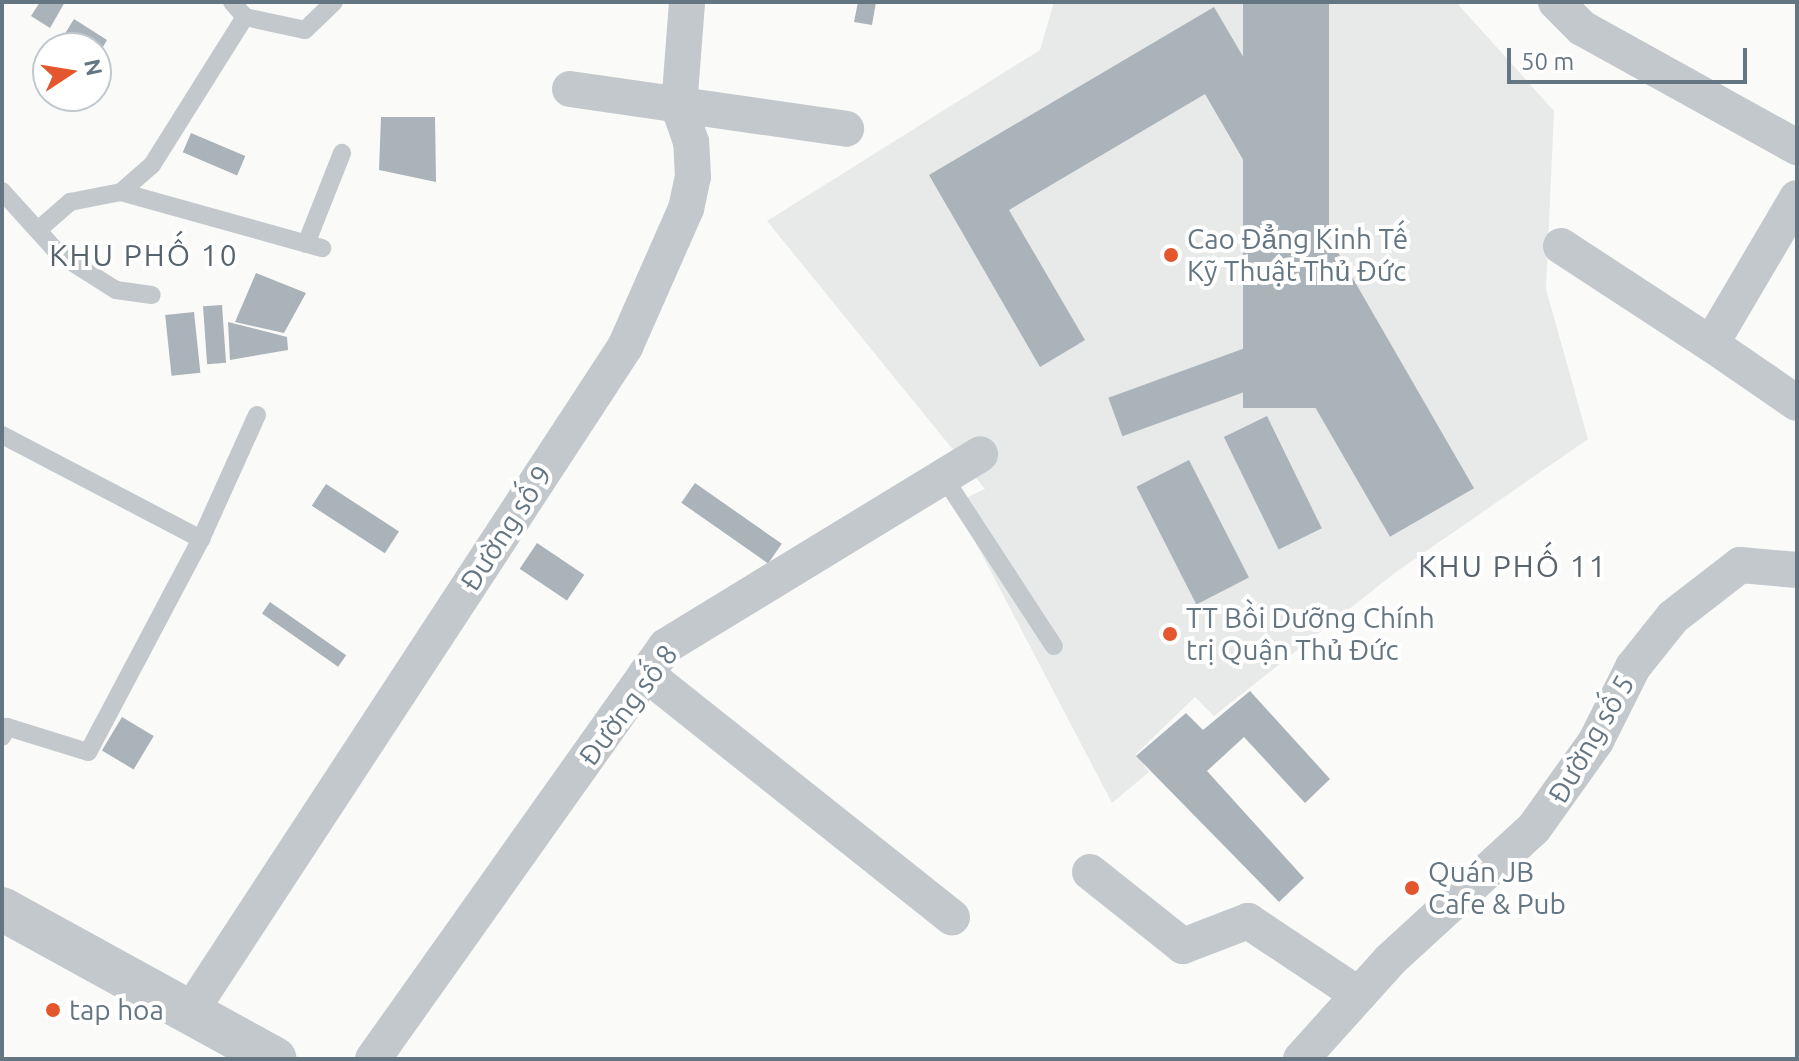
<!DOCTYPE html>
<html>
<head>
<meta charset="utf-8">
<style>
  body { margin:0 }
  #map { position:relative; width:1799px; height:1061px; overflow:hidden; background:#fafaf8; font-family:Ubuntu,sans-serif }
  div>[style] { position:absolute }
  .built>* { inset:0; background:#e8e9e9 }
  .building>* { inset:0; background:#aab3b9; transform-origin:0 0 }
  .service>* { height:18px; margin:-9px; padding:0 9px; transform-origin:9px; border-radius:9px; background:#c3c8cc }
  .minor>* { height:36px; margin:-18px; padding:0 18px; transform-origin:18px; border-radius:18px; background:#c3c8cc }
  .tertiary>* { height:44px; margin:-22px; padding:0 22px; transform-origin:22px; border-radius:22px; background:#c3c8cc }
  .dots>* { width:22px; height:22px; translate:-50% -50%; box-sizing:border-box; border:4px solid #fff; border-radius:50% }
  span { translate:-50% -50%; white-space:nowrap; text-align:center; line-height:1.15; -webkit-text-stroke:8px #fff; paint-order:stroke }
  .poi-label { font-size:28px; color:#657683 }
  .left { translate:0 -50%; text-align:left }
  .street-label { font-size:28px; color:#657683 }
  .neighbourhood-label { font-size:30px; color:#57646e; letter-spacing:2px }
  .frame { position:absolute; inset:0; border:4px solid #657683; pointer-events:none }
  .north { position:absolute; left:32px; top:32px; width:80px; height:80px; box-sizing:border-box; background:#fff; border:2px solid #c1c8cd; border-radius:50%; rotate:78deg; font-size:22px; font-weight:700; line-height:32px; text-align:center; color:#657683 }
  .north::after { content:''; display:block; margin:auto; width:28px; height:36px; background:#e4572e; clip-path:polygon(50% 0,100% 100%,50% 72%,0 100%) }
  .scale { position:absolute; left:1507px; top:48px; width:240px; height:36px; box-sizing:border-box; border:4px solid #657683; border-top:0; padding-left:10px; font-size:24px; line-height:28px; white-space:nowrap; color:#657683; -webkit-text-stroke:6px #fff; paint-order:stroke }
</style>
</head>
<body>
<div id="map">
  <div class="built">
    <div style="clip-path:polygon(1054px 2px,1456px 2px,1554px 111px,1546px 289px,1588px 439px,1396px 572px,1214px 716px,1195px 697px,1136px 754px,1149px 772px,1112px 803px,955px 503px,985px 489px,767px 221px,1040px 50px)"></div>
  </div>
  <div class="building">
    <div style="clip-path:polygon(40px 2px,65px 2px,50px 28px,31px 16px)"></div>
    <div style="clip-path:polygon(858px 2px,876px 2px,872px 25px,854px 22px)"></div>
    <div style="left:1243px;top:2px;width:86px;height:406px"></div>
    <div style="clip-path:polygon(1214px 7px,1326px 198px,1281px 225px,1205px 94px,1009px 210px,1085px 340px,1040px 367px,929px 175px)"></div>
    <div style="clip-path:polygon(74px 19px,107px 40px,96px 59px,96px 48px,56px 48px)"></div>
    <div style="clip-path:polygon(381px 117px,435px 117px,436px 182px,379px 170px)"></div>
    <div style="left:191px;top:133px;width:59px;height:21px;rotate:23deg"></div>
    <div style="left:1333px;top:244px;width:282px;height:97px;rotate:60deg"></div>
    <div style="clip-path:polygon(256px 273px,306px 293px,284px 333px,235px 322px)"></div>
    <div style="left:222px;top:305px;width:58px;height:19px;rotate:86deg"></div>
    <div style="left:194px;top:312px;width:61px;height:29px;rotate:84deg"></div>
    <div style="clip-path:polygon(228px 322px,287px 337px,288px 350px,230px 360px)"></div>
    <div style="left:1270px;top:339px;width:41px;height:172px;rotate:70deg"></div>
    <div style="left:1267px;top:416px;width:125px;height:48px;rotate:64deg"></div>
    <div style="left:1189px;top:460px;width:132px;height:59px;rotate:63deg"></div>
    <div style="left:695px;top:483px;width:106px;height:24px;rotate:35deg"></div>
    <div style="left:326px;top:484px;width:87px;height:26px;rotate:33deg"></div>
    <div style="left:537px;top:543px;width:57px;height:31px;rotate:34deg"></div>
    <div style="left:270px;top:602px;width:93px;height:14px;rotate:35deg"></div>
    <div style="clip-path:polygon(1250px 691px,1330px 779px,1305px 803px,1244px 737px,1207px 771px,1304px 878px,1279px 902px,1136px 756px,1186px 713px,1203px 730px)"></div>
    <div style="left:122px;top:717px;width:37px;height:39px;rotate:31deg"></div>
  </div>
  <div class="service">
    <div style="left:232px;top:2px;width:20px;rotate:49deg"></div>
    <div style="left:245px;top:17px;width:61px;rotate:12.2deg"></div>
    <div style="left:305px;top:30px;width:40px;rotate:-44deg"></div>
    <div style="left:2px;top:191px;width:85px;rotate:47.9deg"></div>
    <div style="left:59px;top:254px;width:67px;rotate:32.3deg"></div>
    <div style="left:116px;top:290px;width:36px;rotate:8deg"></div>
    <div style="left:121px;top:192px;width:209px;rotate:15.6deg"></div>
    <div style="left:38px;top:230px;width:43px;rotate:-41.2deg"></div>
    <div style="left:70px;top:202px;width:52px;rotate:-11.1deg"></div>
    <div style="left:121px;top:192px;width:41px;rotate:-41.1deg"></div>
    <div style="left:152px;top:165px;width:175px;rotate:-57.9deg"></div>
    <div style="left:306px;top:244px;width:98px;rotate:-68.4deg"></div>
    <div style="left:2px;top:435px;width:225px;rotate:27.6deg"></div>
    <div style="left:201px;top:539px;width:241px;rotate:117.9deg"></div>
    <div style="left:88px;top:752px;width:85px;rotate:-162.8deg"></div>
    <div style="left:7px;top:727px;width:11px;rotate:117deg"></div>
    <div style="left:943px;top:476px;width:203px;rotate:56.9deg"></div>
    <div style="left:201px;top:539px;width:136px;rotate:-65.7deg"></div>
  </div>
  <div class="minor">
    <div style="left:1556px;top:2px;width:37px;rotate:45deg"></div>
    <div style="left:1582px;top:28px;width:246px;rotate:29deg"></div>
    <div style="left:570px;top:89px;width:279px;rotate:8.2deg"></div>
    <div style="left:1797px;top:198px;width:169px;rotate:120.5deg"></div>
    <div style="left:1711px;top:344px;width:104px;rotate:34.5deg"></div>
    <div style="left:1561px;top:246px;width:179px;rotate:33.2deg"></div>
    <div style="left:646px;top:674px;width:391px;rotate:38.5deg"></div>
    <div style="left:1090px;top:872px;width:119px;rotate:38.5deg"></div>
    <div style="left:1183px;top:946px;width:70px;rotate:-21deg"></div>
    <div style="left:1248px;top:921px;width:133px;rotate:33.7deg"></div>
    <div style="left:190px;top:1012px;width:795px;rotate:-56.81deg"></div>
    <div style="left:625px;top:347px;width:151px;rotate:-66.2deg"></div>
    <div style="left:686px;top:209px;width:33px;rotate:-78deg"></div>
    <div style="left:693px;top:177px;width:35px;rotate:-93deg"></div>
    <div style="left:691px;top:142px;width:37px;rotate:-109deg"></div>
    <div style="left:679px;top:107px;width:105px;rotate:-85.6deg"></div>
    <div style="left:373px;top:1059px;width:506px;rotate:-54.65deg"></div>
    <div style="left:666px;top:646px;width:368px;rotate:-31.4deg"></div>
    <div style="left:1301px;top:1059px;width:133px;rotate:-48deg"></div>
    <div style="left:1390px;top:960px;width:195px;rotate:-42.5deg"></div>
    <div style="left:1534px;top:828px;width:107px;rotate:-54.5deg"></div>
    <div style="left:1596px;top:741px;width:83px;rotate:-63.4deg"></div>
    <div style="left:1633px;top:667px;width:64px;rotate:-51.3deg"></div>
    <div style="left:1673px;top:617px;width:85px;rotate:-37.8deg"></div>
    <div style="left:1740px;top:565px;width:57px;rotate:5deg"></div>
  </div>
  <div class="tertiary">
    <div style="left:2px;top:909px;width:311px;rotate:28.8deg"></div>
  </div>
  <div class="dots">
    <div style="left:1171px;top:255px;background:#e4572e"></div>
    <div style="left:1170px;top:634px;background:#e4572e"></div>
    <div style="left:1412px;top:888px;background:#e4572e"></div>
    <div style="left:53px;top:1010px;background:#e4572e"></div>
  </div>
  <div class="poi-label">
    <span class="left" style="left:1187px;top:255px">Cao Đẳng Kinh Tế<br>Kỹ Thuật Thủ Đức</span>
    <span class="left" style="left:1186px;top:634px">TT Bồi Dưỡng Chính<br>trị Quận Thủ Đức</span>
    <span class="left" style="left:1428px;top:888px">Quán JB<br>Cafe &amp; Pub</span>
    <span class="left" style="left:69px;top:1010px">tap hoa</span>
  </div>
  <div class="street-label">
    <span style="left:506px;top:528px;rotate:-57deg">Đường số 9</span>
    <span style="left:628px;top:705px;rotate:-53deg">Đường số 8</span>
    <span style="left:1591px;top:739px;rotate:-60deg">Đường số 5</span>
  </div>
  <div class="neighbourhood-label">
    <span style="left:144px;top:255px">KHU PHỐ 10</span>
    <span style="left:1513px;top:566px">KHU PHỐ 11</span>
  </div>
  <div class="frame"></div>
  <div class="north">N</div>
  <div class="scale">50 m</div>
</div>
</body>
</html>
